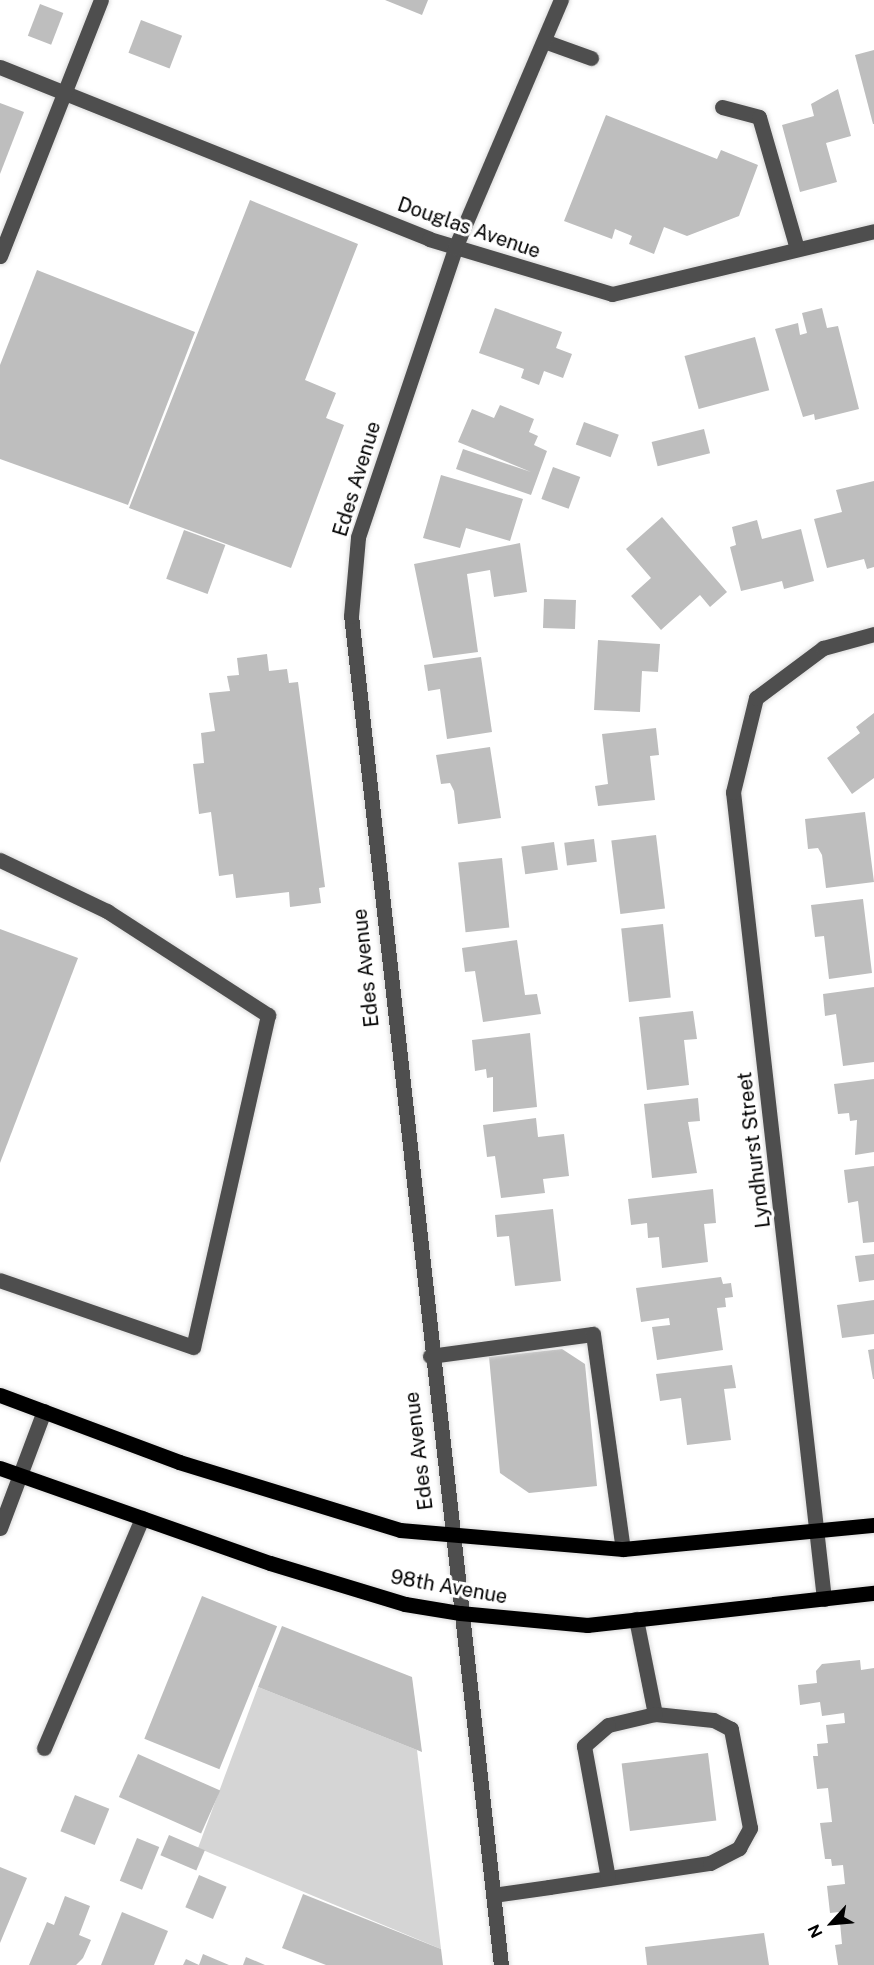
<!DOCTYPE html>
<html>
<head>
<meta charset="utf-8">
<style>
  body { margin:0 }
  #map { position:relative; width:874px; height:1965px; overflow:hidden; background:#fff; font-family:"Public Sans",sans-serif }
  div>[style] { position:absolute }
  .green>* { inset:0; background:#d5d5d5 }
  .building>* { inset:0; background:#bebebe; transform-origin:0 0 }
  .roads { filter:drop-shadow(0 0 2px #dbdbdb) drop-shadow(0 0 2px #dbdbdb) }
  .minor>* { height:15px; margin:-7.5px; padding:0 7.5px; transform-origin:7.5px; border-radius:7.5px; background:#4e4e4e }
  .major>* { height:15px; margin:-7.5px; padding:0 7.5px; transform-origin:7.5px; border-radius:7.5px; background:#000 }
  span { translate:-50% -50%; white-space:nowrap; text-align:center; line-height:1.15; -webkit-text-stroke:6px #fff; paint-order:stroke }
  .street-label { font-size:20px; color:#000 }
  .north { position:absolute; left:802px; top:1893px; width:60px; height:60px; -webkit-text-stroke:4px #fff; paint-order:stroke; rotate:244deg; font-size:16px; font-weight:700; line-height:24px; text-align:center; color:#000 }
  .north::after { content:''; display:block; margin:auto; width:21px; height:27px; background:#000; clip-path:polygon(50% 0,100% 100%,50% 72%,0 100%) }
</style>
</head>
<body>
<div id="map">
  <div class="green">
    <div style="clip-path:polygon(258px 1687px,417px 1750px,441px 1949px,198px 1848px)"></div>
  </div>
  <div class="building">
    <div style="clip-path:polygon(385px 0,428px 0,422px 15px)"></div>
    <div style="left:40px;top:4px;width:25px;height:34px;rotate:21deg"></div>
    <div style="left:141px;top:20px;width:44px;height:35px;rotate:21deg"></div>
    <div style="clip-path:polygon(874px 50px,874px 124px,873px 124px,855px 55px)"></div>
    <div style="clip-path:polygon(838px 89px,851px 136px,826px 143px,837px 182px,800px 192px,782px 125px,814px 116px,811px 104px)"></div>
    <div style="clip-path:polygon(0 103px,24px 112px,0 174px)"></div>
    <div style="clip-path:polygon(606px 115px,717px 159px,721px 150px,758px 165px,739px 216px,687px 236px,664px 227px,654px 254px,629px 244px,632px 236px,615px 229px,612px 239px,564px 221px)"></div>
    <div style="clip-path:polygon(250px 200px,358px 244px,305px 380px,336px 393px,326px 418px,344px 425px,291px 568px,129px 508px)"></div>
    <div style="clip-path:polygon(37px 270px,195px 332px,128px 505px,0 459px,0 365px)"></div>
    <div style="clip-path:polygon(495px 308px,562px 332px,556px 348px,572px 354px,563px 378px,544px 371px,539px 385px,521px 378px,524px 369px,479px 353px)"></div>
    <div style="clip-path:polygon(822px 308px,827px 328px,838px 326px,859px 409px,815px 420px,814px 414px,803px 417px,775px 329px,798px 323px,800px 335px,807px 333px,802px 313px)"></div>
    <div style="left:755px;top:337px;width:55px;height:73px;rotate:75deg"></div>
    <div style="clip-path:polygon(500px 405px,534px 419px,529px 432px,538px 436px,534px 445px,547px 451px,531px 495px,456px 469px,463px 449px,531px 472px,458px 442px,472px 409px,494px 418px)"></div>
    <div style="left:584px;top:422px;width:37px;height:24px;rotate:20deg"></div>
    <div style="left:704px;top:429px;width:25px;height:54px;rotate:76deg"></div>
    <div style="left:553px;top:467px;width:29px;height:34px;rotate:20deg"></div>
    <div style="clip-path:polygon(441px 475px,523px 499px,510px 541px,466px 528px,460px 548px,423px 538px)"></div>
    <div style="clip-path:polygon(874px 481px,874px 567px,867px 569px,864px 559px,827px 568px,814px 519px,842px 512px,836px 490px)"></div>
    <div style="clip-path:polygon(662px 517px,727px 592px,710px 607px,700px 595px,661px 630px,631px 596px,651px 578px,626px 549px)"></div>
    <div style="clip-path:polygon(757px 520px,762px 539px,801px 529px,814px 581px,784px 589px,782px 581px,741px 591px,730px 547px,736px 545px,732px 527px)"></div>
    <div style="left:184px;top:530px;width:44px;height:52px;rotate:20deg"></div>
    <div style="clip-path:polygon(520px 543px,527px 592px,494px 597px,490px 570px,467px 574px,478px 652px,433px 658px,414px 564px)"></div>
    <div style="left:544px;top:599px;width:32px;height:29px;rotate:2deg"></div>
    <div style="clip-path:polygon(598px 640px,660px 644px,658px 672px,642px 671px,640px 712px,594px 710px)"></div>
    <div style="clip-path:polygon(267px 654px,269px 671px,287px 669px,289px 683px,298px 682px,325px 887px,319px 888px,321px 903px,290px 907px,289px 892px,236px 898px,233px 874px,219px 876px,211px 812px,199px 814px,193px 764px,204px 763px,201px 733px,215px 731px,209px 693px,230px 691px,227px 676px,239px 675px,237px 658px)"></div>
    <div style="clip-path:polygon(481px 657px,492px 732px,447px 739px,440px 689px,428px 691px,424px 665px)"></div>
    <div style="clip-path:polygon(874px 713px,874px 778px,852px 794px,827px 758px,860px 733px,856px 727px)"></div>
    <div style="clip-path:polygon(656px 728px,659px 755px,650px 756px,655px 800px,598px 806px,595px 786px,608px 784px,602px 734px)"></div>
    <div style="clip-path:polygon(490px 747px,501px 818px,458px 824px,454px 791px,450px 783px,441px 784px,436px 755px)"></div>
    <div style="clip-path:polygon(865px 812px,874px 882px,826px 888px,822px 855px,818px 848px,808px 849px,805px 819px)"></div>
    <div style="left:656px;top:835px;width:74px;height:45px;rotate:83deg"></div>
    <div style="left:594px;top:839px;width:23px;height:30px;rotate:83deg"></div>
    <div style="left:554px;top:842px;width:28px;height:33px;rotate:82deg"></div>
    <div style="left:502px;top:858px;width:70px;height:44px;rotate:84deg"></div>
    <div style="clip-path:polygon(863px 899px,872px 973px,829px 979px,824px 936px,815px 937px,811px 905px)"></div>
    <div style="left:663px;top:924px;width:74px;height:42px;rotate:84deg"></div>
    <div style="clip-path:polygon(0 929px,78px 958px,0 1163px)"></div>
    <div style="clip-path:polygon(517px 940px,525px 995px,537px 994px,541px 1014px,483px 1022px,475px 971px,465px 972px,462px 948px)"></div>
    <div style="clip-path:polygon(874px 987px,874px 1062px,843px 1066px,836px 1014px,825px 1016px,823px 994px)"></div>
    <div style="clip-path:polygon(693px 1011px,697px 1039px,684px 1040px,689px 1085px,647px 1090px,639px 1017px)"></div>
    <div style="clip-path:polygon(530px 1033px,537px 1107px,493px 1112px,493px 1077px,487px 1078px,486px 1069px,475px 1071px,472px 1040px)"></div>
    <div style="clip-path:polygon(874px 1079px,874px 1152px,855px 1155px,857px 1120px,850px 1121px,849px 1113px,838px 1114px,834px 1084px)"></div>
    <div style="clip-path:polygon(698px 1098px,700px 1121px,688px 1122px,697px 1173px,652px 1178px,644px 1104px)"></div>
    <div style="clip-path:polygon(536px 1118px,538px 1137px,564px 1134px,569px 1176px,543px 1179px,545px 1193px,501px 1198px,495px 1156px,487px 1157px,483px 1125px)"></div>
    <div style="clip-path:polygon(874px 1166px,874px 1242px,863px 1243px,858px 1201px,848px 1203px,844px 1170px)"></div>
    <div style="clip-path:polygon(713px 1189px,716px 1223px,704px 1224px,708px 1262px,662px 1268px,659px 1237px,648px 1238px,647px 1223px,631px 1225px,628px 1199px)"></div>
    <div style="clip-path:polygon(553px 1209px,561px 1281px,515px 1286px,509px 1236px,497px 1237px,495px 1215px)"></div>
    <div style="clip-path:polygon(874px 1254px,874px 1280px,859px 1282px,855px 1256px)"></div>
    <div style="clip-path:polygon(721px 1277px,723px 1284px,731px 1283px,733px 1297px,725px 1298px,726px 1307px,717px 1308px,723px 1350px,657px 1360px,652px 1327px,670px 1325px,669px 1318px,641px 1322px,636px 1288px)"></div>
    <div style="clip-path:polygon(874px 1300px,874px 1334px,842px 1338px,837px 1305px)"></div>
    <div style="clip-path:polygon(562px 1349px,585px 1364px,597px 1486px,529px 1493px,500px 1473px,489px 1357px)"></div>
    <div style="clip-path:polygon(874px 1349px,874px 1379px,873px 1379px,868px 1350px)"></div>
    <div style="clip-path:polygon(732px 1365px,736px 1388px,724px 1389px,731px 1440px,687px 1445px,681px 1398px,660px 1401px,656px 1374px)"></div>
    <div style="left:202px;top:1596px;width:81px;height:154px;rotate:22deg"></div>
    <div style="clip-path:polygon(282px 1626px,412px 1677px,422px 1752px,258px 1687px)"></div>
    <div style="clip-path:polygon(860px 1660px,861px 1670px,874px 1668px,874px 1965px,838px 1965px,835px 1945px,842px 1944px,839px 1912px,830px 1913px,827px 1886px,845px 1884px,843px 1865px,832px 1866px,831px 1859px,825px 1859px,820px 1823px,832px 1822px,828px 1788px,817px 1789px,813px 1756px,818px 1756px,817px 1744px,828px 1743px,826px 1725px,845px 1723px,844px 1713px,822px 1716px,820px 1702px,800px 1705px,798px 1685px,817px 1683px,816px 1671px,822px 1664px)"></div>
    <div style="left:708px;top:1753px;width:68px;height:87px;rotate:83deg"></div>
    <div style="left:138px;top:1754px;width:90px;height:47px;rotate:24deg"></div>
    <div style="left:75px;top:1795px;width:37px;height:39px;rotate:22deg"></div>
    <div style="left:169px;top:1835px;width:39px;height:22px;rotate:23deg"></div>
    <div style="left:137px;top:1838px;width:24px;height:46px;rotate:22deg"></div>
    <div style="clip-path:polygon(0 1867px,27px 1878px,0 1943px)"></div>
    <div style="left:199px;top:1875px;width:30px;height:35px;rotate:23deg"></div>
    <div style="clip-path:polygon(303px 1894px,441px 1949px,443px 1965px,326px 1965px,282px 1948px)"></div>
    <div style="clip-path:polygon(65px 1896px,90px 1906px,79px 1935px,91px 1940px,83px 1958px,76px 1965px,29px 1965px,47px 1922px,54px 1925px)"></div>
    <div style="clip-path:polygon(122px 1912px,168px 1931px,154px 1965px,101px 1965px)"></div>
    <div style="clip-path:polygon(764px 1933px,769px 1965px,647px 1965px,645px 1947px)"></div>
    <div style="clip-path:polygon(203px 1954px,229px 1965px,183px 1965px,186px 1959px,199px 1965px)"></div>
    <div style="clip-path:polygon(246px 1957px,265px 1965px,243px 1965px)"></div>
  </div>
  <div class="roads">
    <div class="minor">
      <div style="left:544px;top:41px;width:50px;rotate:19.9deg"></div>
      <div style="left:0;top:67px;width:462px;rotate:21.8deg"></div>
      <div style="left:429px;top:239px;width:191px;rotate:16.7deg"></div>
      <div style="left:612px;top:294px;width:269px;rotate:-13.5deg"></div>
      <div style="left:722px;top:107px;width:38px;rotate:15deg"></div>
      <div style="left:759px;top:117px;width:137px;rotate:73.9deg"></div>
      <div style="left:0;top:256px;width:275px;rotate:-68.5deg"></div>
      <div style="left:0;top:860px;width:119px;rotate:25.5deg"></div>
      <div style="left:107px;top:911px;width:192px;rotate:32.9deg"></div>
      <div style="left:268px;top:1015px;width:340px;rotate:102.7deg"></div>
      <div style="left:193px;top:1347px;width:204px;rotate:-160.9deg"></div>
      <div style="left:430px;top:1356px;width:164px;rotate:-7.7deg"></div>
      <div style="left:593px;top:1334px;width:217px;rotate:82.1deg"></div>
      <div style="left:0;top:1528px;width:125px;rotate:-69.4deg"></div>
      <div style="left:824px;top:1599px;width:812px;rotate:-96.43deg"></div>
      <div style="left:733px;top:792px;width:97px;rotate:-76.3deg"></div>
      <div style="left:756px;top:698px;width:84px;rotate:-36.7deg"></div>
      <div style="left:823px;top:648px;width:53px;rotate:-15.4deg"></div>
      <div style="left:636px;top:1619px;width:97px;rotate:78.7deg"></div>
      <div style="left:44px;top:1748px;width:250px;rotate:-66.9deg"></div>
      <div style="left:493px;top:1895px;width:57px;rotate:-8.1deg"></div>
      <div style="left:549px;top:1887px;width:163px;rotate:-8.5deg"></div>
      <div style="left:710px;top:1863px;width:33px;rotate:-27deg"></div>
      <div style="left:739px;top:1848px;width:23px;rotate:-61deg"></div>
      <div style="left:750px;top:1828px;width:101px;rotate:-100.9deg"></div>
      <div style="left:731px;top:1729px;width:20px;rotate:-153deg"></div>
      <div style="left:713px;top:1720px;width:58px;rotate:-174.1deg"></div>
      <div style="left:655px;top:1714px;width:48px;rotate:166.8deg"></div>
      <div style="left:608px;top:1725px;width:32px;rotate:139deg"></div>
      <div style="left:584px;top:1746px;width:134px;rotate:79.7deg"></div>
      <div style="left:501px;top:1965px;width:1357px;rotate:-96.34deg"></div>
      <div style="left:351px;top:616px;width:79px;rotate:-84.9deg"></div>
      <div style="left:358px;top:537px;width:305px;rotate:-71.4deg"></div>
      <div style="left:455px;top:248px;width:270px;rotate:-66.9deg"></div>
    </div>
    <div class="major">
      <div style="left:0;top:1395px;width:191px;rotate:20.5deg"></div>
      <div style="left:179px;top:1462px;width:231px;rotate:17.1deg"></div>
      <div style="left:400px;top:1530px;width:224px;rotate:4.9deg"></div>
      <div style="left:623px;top:1549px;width:252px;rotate:-5.5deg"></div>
      <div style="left:0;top:1468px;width:286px;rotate:19.4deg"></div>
      <div style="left:270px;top:1563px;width:141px;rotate:16.9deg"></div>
      <div style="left:405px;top:1604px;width:56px;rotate:9.3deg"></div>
      <div style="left:460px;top:1613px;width:128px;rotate:5.4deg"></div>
      <div style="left:587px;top:1625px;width:289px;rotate:-6.4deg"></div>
    </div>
  </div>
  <div class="street-label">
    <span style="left:469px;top:228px;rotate:19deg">Douglas Avenue</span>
    <span style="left:357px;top:479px;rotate:-73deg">Edes Avenue</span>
    <span style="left:366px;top:968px;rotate:-96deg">Edes Avenue</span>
    <span style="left:754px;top:1150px;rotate:-97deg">Lyndhurst Street</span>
    <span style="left:419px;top:1451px;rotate:-97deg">Edes Avenue</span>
    <span style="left:449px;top:1587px;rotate:10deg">98th Avenue</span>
  </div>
  <div class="north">N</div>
</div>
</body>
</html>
